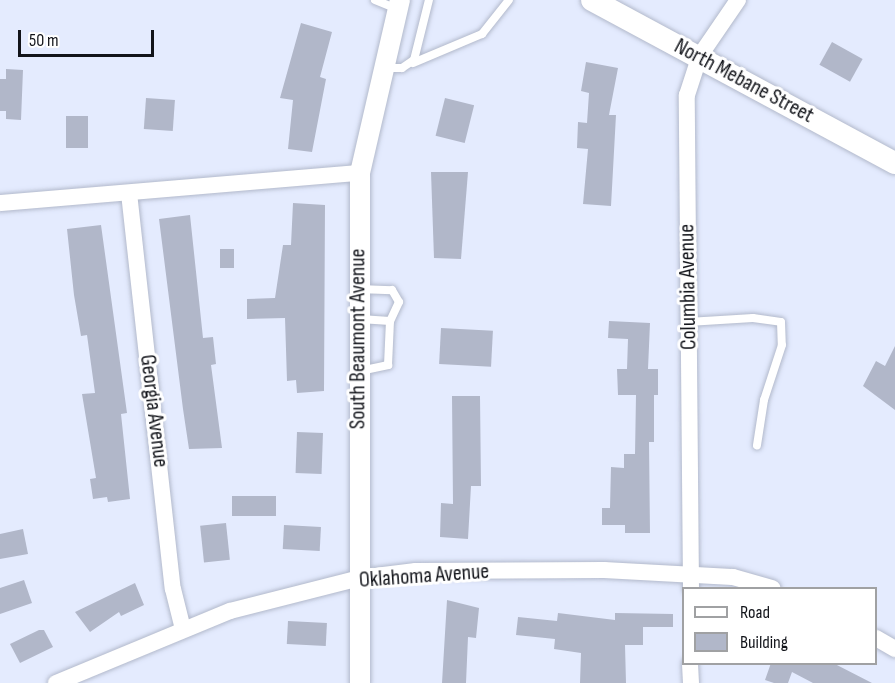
<!DOCTYPE html>
<html>
<head>
<meta charset="utf-8">
<style>
  body { margin:0 }
  #map { position:relative; width:895px; height:683px; overflow:hidden; background:#e4ebfe; font-family:"Sofia Sans Condensed",sans-serif }
  div>[style] { position:absolute }
  .building>* { inset:0; background:#b1b7c9; transform-origin:0 0 }
  .roads { filter:drop-shadow(0 0 2px #b2b9cb) drop-shadow(0 0 2px #b2b9cb) }
  .service>* { height:8px; margin:-4px; padding:0 4px; transform-origin:4px; border-radius:4px; background:#fff }
  .minor>* { height:16px; margin:-8px; padding:0 8px; transform-origin:8px; border-radius:8px; background:#fff }
  .tertiary>* { height:20px; margin:-10px; padding:0 10px; transform-origin:10px; border-radius:10px; background:#fff }
  .secondary>* { height:22px; margin:-11px; padding:0 11px; transform-origin:11px; border-radius:11px; background:#fff }
  span { translate:-50% -50%; white-space:nowrap; text-align:center; line-height:1.15; -webkit-text-stroke:6px #fff; paint-order:stroke }
  .street-label { font-size:22px; color:#12141a }
  .legend { position:absolute; left:682px; top:587px; width:195px; height:78px; box-sizing:border-box; background:#fff; border:2px solid #a0a1a3; margin:0; padding:8px 10px; list-style:none; font-size:18px; color:#12141a }
  .legend li { display:flex; align-items:center; gap:12px; height:30px }
  .legend b { width:30px; border:2px solid #a0a1a3 }
  .scale { position:absolute; left:18px; top:30px; width:136px; height:27px; box-sizing:border-box; border:3px solid #12141a; border-top:0; padding-left:8px; font-size:18px; line-height:21px; white-space:nowrap; color:#12141a; -webkit-text-stroke:4px #fff; paint-order:stroke }
</style>
</head>
<body>
<div id="map">
  <div class="building">
    <div style="clip-path:polygon(301px 23px,332px 32px,320px 77px,326px 79px,312px 152px,288px 149px,293px 100px,280px 98px)"></div>
    <div style="left:832px;top:42px;width:35px;height:26px;rotate:29deg"></div>
    <div style="clip-path:polygon(586px 62px,618px 68px,609px 115px,616px 115px,611px 206px,583px 204px,588px 149px,577px 148px,578px 122px,587px 123px,589px 93px,581px 91px)"></div>
    <div style="clip-path:polygon(6px 69px,23px 70px,21px 120px,6px 119px,6px 111px,0 111px,0 79px,6px 79px)"></div>
    <div style="left:146px;top:98px;width:29px;height:31px;rotate:4deg"></div>
    <div style="left:445px;top:98px;width:30px;height:39px;rotate:14deg"></div>
    <div style="left:88px;top:116px;width:32px;height:22px;rotate:90deg"></div>
    <div style="clip-path:polygon(431px 172px,468px 172px,461px 259px,434px 258px)"></div>
    <div style="clip-path:polygon(293px 203px,325px 205px,324px 391px,297px 393px,296px 380px,287px 381px,285px 318px,247px 319px,247px 299px,275px 298px,283px 245px,291px 245px)"></div>
    <div style="clip-path:polygon(190px 215px,203px 338px,213px 337px,216px 364px,211px 365px,222px 448px,189px 449px,183px 409px,159px 219px)"></div>
    <div style="clip-path:polygon(101px 225px,127px 413px,121px 414px,130px 499px,108px 502px,107px 497px,93px 499px,90px 479px,96px 478px,82px 394px,95px 393px,87px 335px,81px 336px,74px 295px,67px 229px)"></div>
    <div style="left:220px;top:249px;width:14px;height:19px"></div>
    <div style="clip-path:polygon(609px 321px,650px 323px,648px 369px,658px 369px,658px 395px,654px 395px,654px 442px,649px 442px,650px 533px,625px 533px,625px 525px,602px 525px,602px 508px,610px 508px,611px 467px,624px 468px,624px 454px,635px 454px,636px 395px,618px 395px,617px 369px,627px 369px,628px 339px,608px 338px)"></div>
    <div style="left:441px;top:328px;width:52px;height:36px;rotate:3deg"></div>
    <div style="clip-path:polygon(895px 346px,895px 410px,863px 386px,876px 361px,885px 366px)"></div>
    <div style="clip-path:polygon(452px 396px,480px 396px,481px 486px,471px 486px,468px 539px,440px 537px,441px 503px,453px 504px)"></div>
    <div style="left:297px;top:432px;width:26px;height:41px;rotate:2deg"></div>
    <div style="left:232px;top:496px;width:44px;height:20px"></div>
    <div style="left:226px;top:523px;width:37px;height:26px;rotate:84deg"></div>
    <div style="left:284px;top:525px;width:37px;height:24px;rotate:3deg"></div>
    <div style="clip-path:polygon(23px 529px,28px 554px,0 559px,0 534px)"></div>
    <div style="clip-path:polygon(24px 580px,32px 603px,0 614px,0 588px)"></div>
    <div style="clip-path:polygon(135px 583px,144px 605px,121px 616px,119px 612px,90px 632px,75px 612px)"></div>
    <div style="clip-path:polygon(447px 600px,479px 608px,476px 638px,468px 637px,466px 683px,442px 683px)"></div>
    <div style="clip-path:polygon(558px 613px,615px 620px,615px 613px,673px 614px,673px 627px,643px 627px,643px 645px,625px 645px,626px 683px,580px 683px,581px 653px,554px 649px,555px 639px,516px 635px,518px 617px,557px 621px)"></div>
    <div style="left:288px;top:621px;width:39px;height:23px;rotate:3deg"></div>
    <div style="clip-path:polygon(39px 630px,44px 630px,53px 647px,20px 663px,10px 644px)"></div>
    <div style="clip-path:polygon(771px 663px,833px 663px,872px 683px,813px 683px,792px 672px,788px 683px,774px 683px,765px 680px)"></div>
  </div>
  <div class="roads">
    <div class="service">
      <div style="left:375px;top:0;width:24px;rotate:22deg"></div>
      <div style="left:413px;top:63px;width:75px;rotate:-22.8deg"></div>
      <div style="left:482px;top:34px;width:43px;rotate:-51.5deg"></div>
      <div style="left:384px;top:68px;width:18px"></div>
      <div style="left:402px;top:68px;width:14px;rotate:-34deg"></div>
      <div style="left:414px;top:60px;width:62px;rotate:-76deg"></div>
      <div style="left:358px;top:289px;width:34px;rotate:2deg"></div>
      <div style="left:392px;top:290px;width:14px;rotate:60deg"></div>
      <div style="left:399px;top:302px;width:21px;rotate:115deg"></div>
      <div style="left:390px;top:321px;width:30px;rotate:-176deg"></div>
      <div style="left:688px;top:322px;width:65px;rotate:-3.5deg"></div>
      <div style="left:753px;top:318px;width:28px;rotate:8deg"></div>
      <div style="left:781px;top:322px;width:23px;rotate:88deg"></div>
      <div style="left:782px;top:345px;width:58px;rotate:108.1deg"></div>
      <div style="left:764px;top:400px;width:46px;rotate:98.8deg"></div>
      <div style="left:360px;top:371px;width:29px;rotate:-12deg"></div>
      <div style="left:388px;top:365px;width:44px;rotate:-87.4deg"></div>
    </div>
    <div class="minor">
      <div style="left:129px;top:193px;width:398px;rotate:83.7deg"></div>
      <div style="left:173px;top:589px;width:41px;rotate:76deg"></div>
      <div style="left:0;top:203px;width:361px;rotate:-4.8deg"></div>
      <div style="left:691px;top:588px;width:493px;rotate:-90.5deg"></div>
      <div style="left:687px;top:95px;width:40px;rotate:-72deg"></div>
      <div style="left:699px;top:57px;width:69px;rotate:-55.6deg"></div>
      <div style="left:876px;top:638px;width:22px;rotate:30deg"></div>
      <div style="left:690px;top:664px;width:19px;rotate:87deg"></div>
      <div style="left:56px;top:683px;width:188px;rotate:-22.5deg"></div>
      <div style="left:230px;top:611px;width:133px;rotate:-14.3deg"></div>
      <div style="left:359px;top:578px;width:57px;rotate:-7deg"></div>
      <div style="left:416px;top:571px;width:188px;rotate:-0.3deg"></div>
      <div style="left:604px;top:570px;width:129px;rotate:3.1deg"></div>
      <div style="left:733px;top:577px;width:41px;rotate:15.8deg"></div>
    </div>
    <div class="tertiary">
      <div style="left:360px;top:683px;width:510px;rotate:-90deg"></div>
      <div style="left:360px;top:173px;width:178px;rotate:-77deg"></div>
    </div>
    <div class="secondary">
      <div style="left:592px;top:0;width:344px;rotate:28.3deg"></div>
    </div>
  </div>
  <div class="street-label">
    <span style="left:744px;top:81px;rotate:28deg">North Mebane Street</span>
    <span style="left:688px;top:287px;rotate:-91deg">Columbia Avenue</span>
    <span style="left:358px;top:339px;rotate:-90deg">South Beaumont Avenue</span>
    <span style="left:154px;top:411px;rotate:83deg">Georgia Avenue</span>
    <span style="left:424px;top:576px;rotate:-4deg">Oklahoma Avenue</span>
  </div>
  <ul class="legend">
  <li><b style="height:8px;background:#fff"></b>Road</li>
  <li><b style="height:16px;background:#b1b7c9"></b>Building</li>
  </ul>
  <div class="scale">50 m</div>
</div>
</body>
</html>
